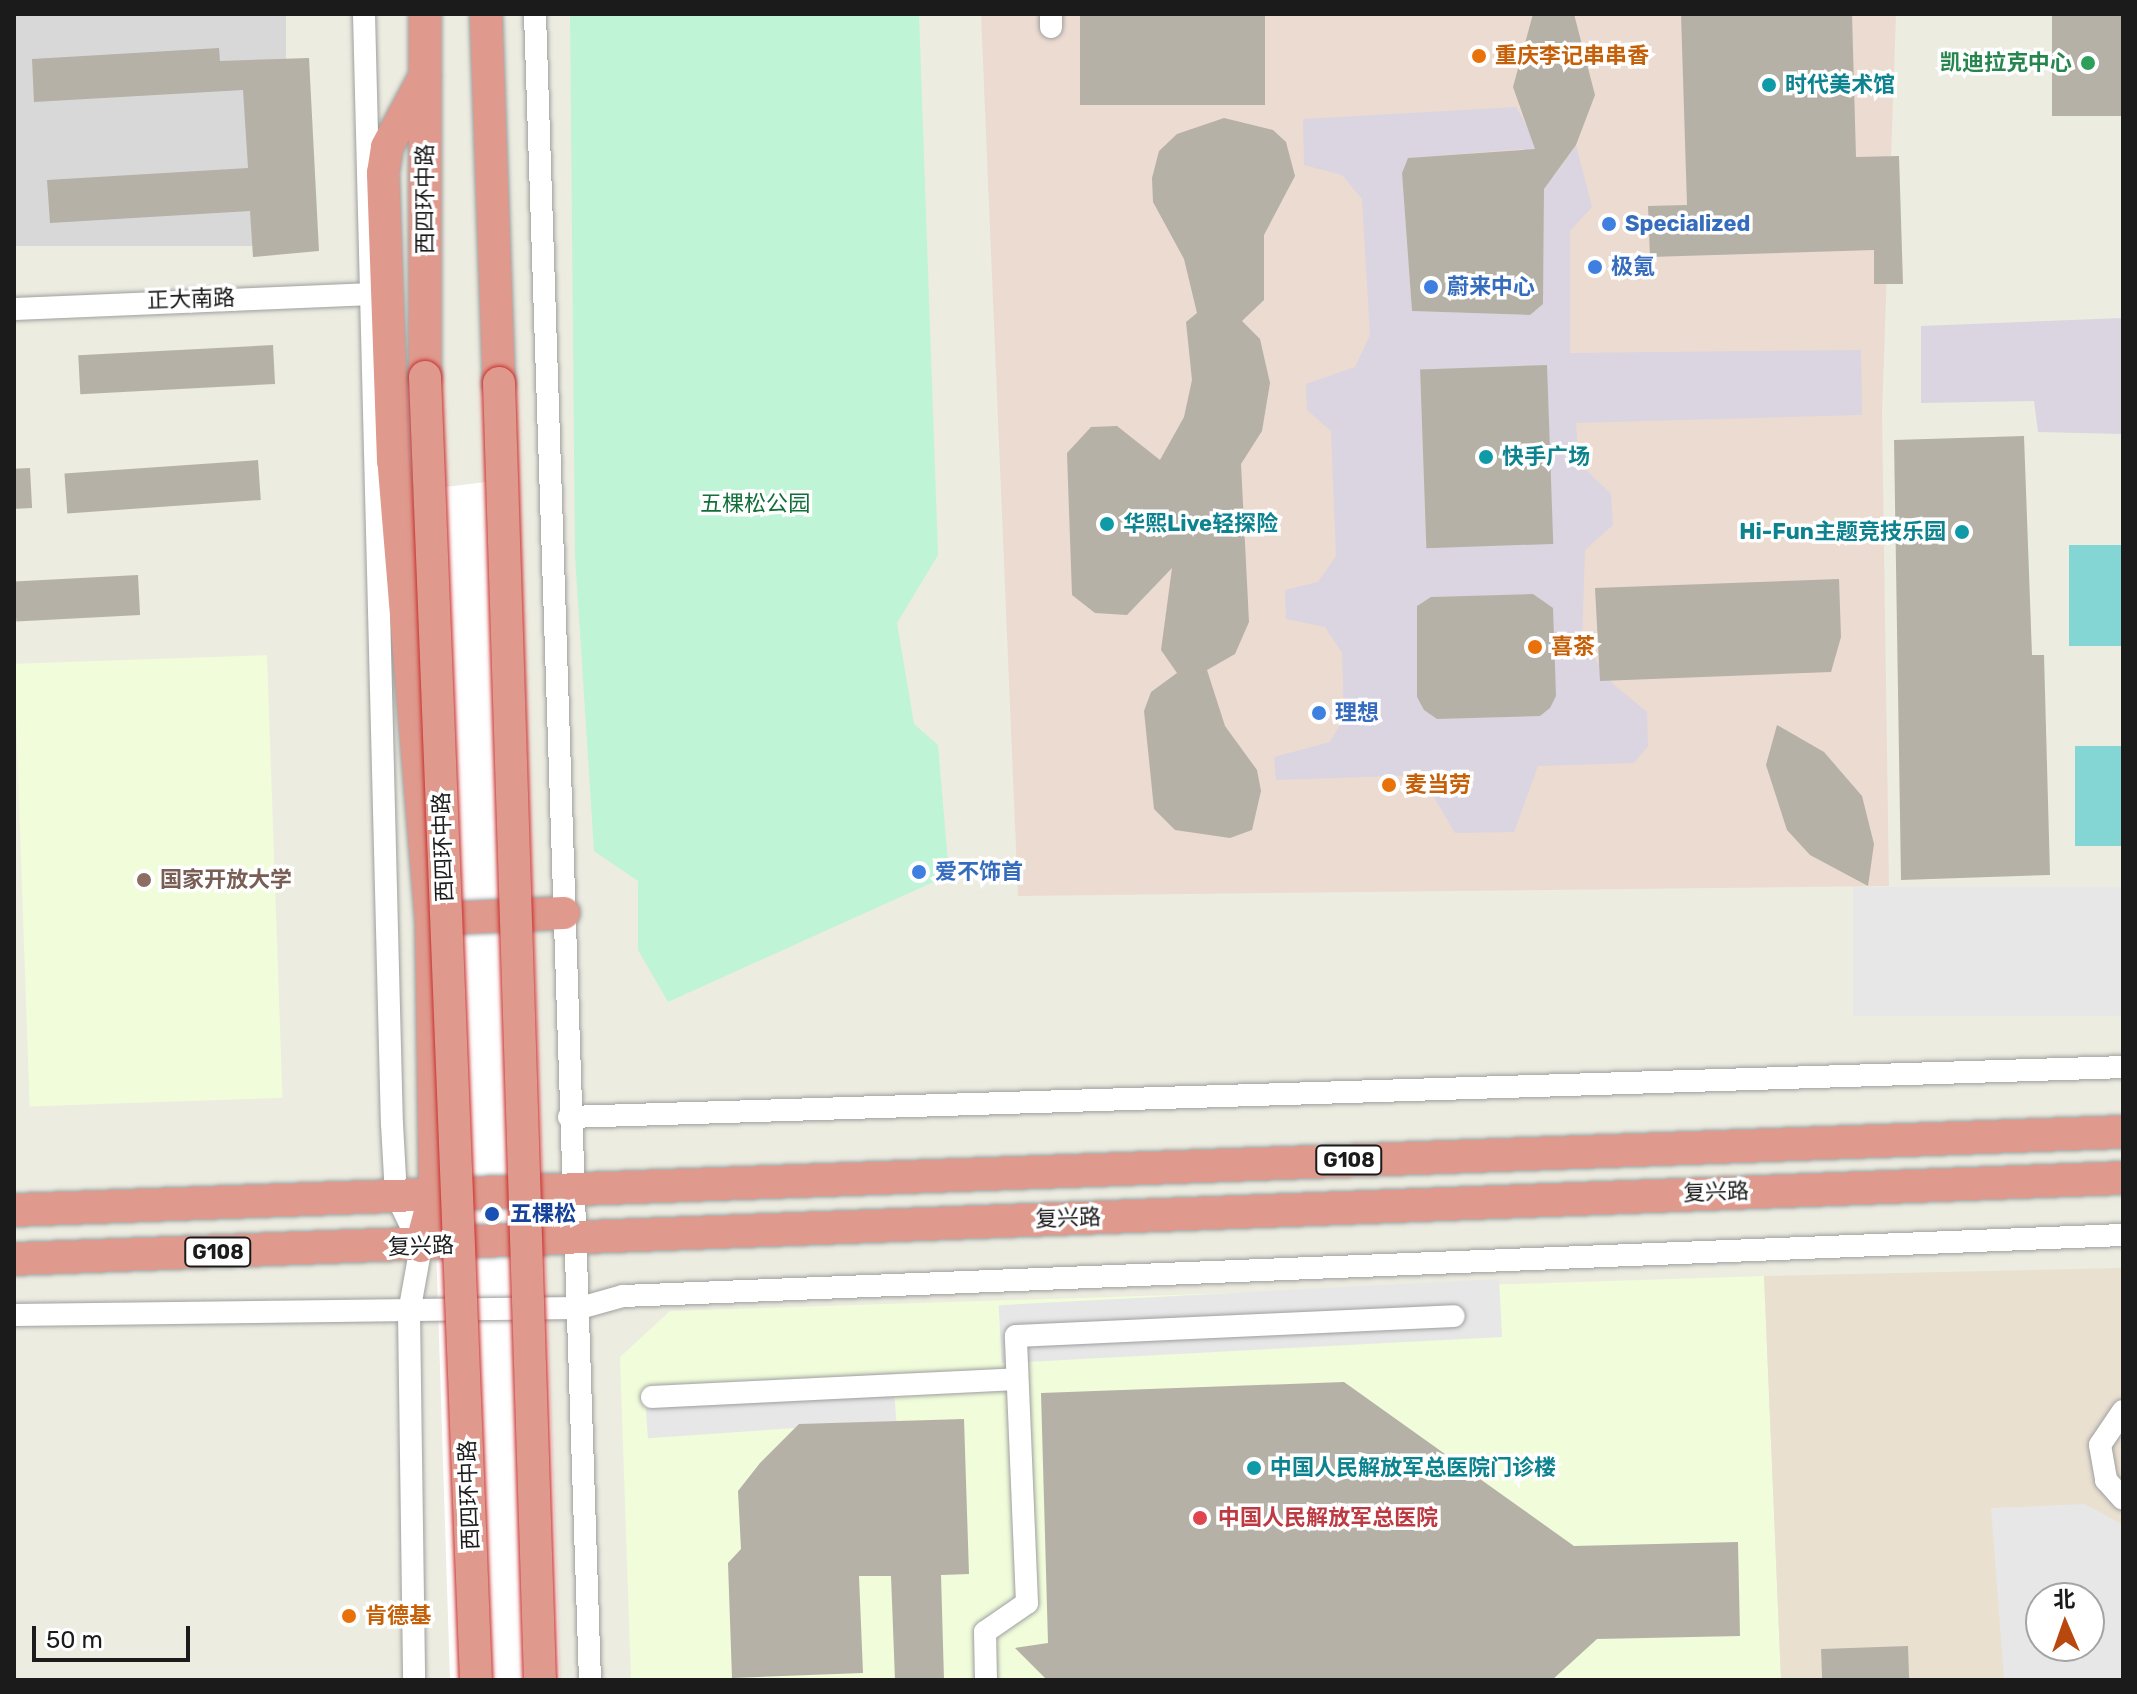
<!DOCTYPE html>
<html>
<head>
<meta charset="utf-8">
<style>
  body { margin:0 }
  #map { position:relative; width:2137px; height:1694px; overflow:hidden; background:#ecece1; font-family:Rubik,"Noto Sans SC",sans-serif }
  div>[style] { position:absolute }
  .residential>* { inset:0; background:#d9d8d8; transform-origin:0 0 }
  .commercial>* { inset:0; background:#ecdbd1 }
  .education>* { inset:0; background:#f0fcda; transform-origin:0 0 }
  .military>* { inset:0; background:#e9e0d0 }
  .park>* { inset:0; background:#bff4d6 }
  .pitch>* { inset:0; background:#83d6d3; transform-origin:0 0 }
  .parking>* { inset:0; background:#e7e7e7; transform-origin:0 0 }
  .plaza>* { inset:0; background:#dad5e1 }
  .pier>* { inset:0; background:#fff }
  .building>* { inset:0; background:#b5b1a7; transform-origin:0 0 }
  .roads { filter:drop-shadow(0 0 2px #9f9f9f) drop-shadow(0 0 2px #9f9f9f) }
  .minor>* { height:22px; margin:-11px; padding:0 11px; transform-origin:11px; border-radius:11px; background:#fff }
  .highway>* { height:32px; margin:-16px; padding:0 16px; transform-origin:16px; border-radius:16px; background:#df9a8d }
  .bridges { filter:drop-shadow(0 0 2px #c8302f) drop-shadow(0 0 2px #c8302f) }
  .highway-bridge>* { height:32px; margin:-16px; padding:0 16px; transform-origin:16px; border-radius:16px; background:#df9a8d }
  .dots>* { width:22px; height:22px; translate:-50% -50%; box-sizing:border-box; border:4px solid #fff; border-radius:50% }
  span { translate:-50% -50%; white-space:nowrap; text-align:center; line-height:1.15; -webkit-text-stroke:7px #fff; paint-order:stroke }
  .shield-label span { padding:2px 6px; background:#fff; border:2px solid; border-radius:6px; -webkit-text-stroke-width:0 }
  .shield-label { font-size:20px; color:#1b1b1b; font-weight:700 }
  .food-label { font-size:22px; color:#c56008; font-weight:700 }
  .left { translate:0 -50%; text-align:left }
  .leisure-label { font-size:22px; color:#27864d; font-weight:700 }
  .right { translate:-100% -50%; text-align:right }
  .culture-label { font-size:22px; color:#0d838f; font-weight:700 }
  .street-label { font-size:22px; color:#1b1b1b }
  .shop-label { font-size:22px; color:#366cbe; font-weight:700 }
  .park-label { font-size:22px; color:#126f3a }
  .education-label { font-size:22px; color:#785e54; font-weight:700 }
  .transit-label { font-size:22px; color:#164399; font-weight:700 }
  .health-label { font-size:22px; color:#be3a42; font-weight:700 }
  .frame { position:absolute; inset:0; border:16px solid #1b1b1b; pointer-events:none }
  .north { position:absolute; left:2025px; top:1582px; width:80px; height:80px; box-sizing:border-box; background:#fff; border:2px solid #a4a4a4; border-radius:50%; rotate:358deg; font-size:22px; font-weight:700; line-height:32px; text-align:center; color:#1b1b1b }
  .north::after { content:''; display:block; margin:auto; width:28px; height:36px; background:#b8480e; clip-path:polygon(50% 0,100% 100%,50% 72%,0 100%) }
  .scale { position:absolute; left:32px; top:1626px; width:158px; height:36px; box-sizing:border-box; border:4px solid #1b1b1b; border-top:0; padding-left:10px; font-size:24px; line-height:28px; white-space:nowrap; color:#1b1b1b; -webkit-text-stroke:6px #fff; paint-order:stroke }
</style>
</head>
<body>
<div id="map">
  <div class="residential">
    <div style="left:16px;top:14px;width:270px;height:232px"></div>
  </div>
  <div class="commercial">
    <div style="clip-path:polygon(981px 14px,1896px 14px,1882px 413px,1889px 886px,1018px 896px)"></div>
  </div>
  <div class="education">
    <div style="left:267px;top:655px;width:443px;height:253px;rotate:88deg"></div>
    <div style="clip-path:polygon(1764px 1276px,1781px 1680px,631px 1680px,620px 1357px,670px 1311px)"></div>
  </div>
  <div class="military">
    <div style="clip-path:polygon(evenodd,2123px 1268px,2123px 1680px,1781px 1680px,1764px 1276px,2123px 1268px,2041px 1598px,2089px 1598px,2089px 1646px,2041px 1646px,2041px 1598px)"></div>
  </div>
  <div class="park">
    <div style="clip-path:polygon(570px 14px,919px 14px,938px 555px,897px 623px,914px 724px,938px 745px,949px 875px,668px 1002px,638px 950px,638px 881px,594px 851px,575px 555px)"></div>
  </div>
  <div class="pitch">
    <div style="left:2123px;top:545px;width:101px;height:54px;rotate:90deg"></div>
    <div style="left:2123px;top:746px;width:100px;height:48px;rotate:90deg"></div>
  </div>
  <div class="parking">
    <div style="left:2123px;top:887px;width:129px;height:270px;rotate:90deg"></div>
    <div style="left:1499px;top:1279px;width:58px;height:501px;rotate:87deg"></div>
    <div style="left:893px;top:1373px;width:48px;height:249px;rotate:86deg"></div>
    <div style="clip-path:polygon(evenodd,2085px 1504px,2123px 1525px,2123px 1679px,2004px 1680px,1991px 1508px,2085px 1504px,2041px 1598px,2089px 1598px,2089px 1646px,2041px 1646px,2041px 1598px)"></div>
  </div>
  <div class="plaza">
    <div style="clip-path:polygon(evenodd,1516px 107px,1555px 175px,1576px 145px,1592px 207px,1570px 231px,1570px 353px,1861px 350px,1862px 415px,1576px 423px,1579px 463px,1611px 494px,1613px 525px,1585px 550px,1582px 640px,1613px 684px,1647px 712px,1648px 746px,1634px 763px,1538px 766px,1514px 832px,1455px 833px,1421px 775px,1276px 780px,1274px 757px,1330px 742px,1344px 718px,1342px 653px,1325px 627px,1286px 619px,1285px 590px,1318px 582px,1336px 556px,1331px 431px,1307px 410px,1306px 384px,1355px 367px,1370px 335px,1362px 199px,1342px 175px,1304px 165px,1303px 119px,1516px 107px,1523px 149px,1544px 170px,1543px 304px,1530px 315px,1412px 311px,1402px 173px,1408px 158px,1523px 149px,1516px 107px,1546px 365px,1552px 544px,1426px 547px,1420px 370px,1546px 365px,1516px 107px,1533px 594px,1553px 609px,1550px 708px,1540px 716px,1437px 719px,1425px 710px,1417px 697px,1417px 606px,1431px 597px,1533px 594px)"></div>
    <div style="clip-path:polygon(2123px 318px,2123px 434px,2038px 432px,2034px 401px,1921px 403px,1921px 326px)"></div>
  </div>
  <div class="pier">
    <div style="clip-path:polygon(518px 478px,560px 1680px,450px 1680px,416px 624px,405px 492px)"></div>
  </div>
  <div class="building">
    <div style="left:1080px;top:14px;width:185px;height:91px"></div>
    <div style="clip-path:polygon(1533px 14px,1574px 14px,1595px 95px,1576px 145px,1544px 189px,1543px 304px,1530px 315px,1412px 311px,1402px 173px,1408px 158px,1535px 149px,1513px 87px)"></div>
    <div style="clip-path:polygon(1681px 14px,1852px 14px,1856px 157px,1899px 156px,1903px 284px,1874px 284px,1874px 250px,1650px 257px,1648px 206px,1687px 205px)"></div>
    <div style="left:2052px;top:14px;width:71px;height:102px"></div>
    <div style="clip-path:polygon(219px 48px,220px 61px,309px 58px,319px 251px,253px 257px,250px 211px,50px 223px,47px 180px,248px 168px,243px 90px,34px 102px,32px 59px)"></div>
    <div style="clip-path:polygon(1224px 118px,1273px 130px,1286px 142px,1295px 176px,1264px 235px,1264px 300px,1242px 321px,1260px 339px,1270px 383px,1262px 431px,1241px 464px,1249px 622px,1235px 654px,1207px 670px,1225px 726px,1257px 770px,1261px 791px,1252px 830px,1230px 838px,1175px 830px,1154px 809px,1144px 711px,1151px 692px,1177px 673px,1161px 650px,1172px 568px,1127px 615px,1095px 613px,1072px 595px,1067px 453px,1091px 427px,1117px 426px,1160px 460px,1184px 417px,1192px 380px,1186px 322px,1197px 313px,1184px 259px,1153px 202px,1152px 178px,1159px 151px,1177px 134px)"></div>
    <div style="left:273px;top:345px;width:39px;height:195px;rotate:87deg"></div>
    <div style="left:1547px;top:365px;width:179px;height:127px;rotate:88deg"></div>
    <div style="clip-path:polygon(2024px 436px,2032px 655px,2044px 655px,2050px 875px,1901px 880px,1894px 440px)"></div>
    <div style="left:258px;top:460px;width:40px;height:194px;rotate:86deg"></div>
    <div style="left:30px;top:468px;width:40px;height:16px;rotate:87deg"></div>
    <div style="left:138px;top:575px;width:40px;height:124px;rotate:87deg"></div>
    <div style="clip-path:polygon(1839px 579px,1841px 637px,1831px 672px,1600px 681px,1595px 588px)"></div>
    <div style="clip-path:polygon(1533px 594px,1553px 608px,1556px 696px,1550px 708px,1540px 716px,1437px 719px,1424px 710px,1417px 697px,1417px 606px,1431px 597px)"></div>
    <div style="clip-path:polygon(1777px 725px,1824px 752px,1862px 796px,1874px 844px,1868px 886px,1810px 855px,1787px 830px,1766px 765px)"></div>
    <div style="clip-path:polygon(1344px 1382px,1574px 1546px,1738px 1542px,1740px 1636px,1597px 1639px,1552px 1680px,1047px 1680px,1015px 1648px,1048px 1643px,1041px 1393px)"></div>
    <div style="clip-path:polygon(964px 1419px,969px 1574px,941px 1575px,944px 1680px,895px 1680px,891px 1576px,859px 1576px,863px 1673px,732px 1678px,728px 1563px,741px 1549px,738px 1491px,760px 1463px,799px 1424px)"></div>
    <div style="left:1908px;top:1646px;width:34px;height:87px;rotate:88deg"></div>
  </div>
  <div class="roads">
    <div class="minor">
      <div style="left:364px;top:14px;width:1110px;rotate:88.56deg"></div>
      <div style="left:392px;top:1124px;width:71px;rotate:86.8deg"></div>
      <div style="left:396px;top:1195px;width:57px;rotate:63.9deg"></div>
      <div style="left:421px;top:1246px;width:68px;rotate:100.2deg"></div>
      <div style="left:409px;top:1313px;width:367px;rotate:89.2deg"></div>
      <div style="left:535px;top:14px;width:1667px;rotate:88.11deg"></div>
      <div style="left:1051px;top:14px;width:13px;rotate:90deg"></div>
      <div style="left:14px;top:309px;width:354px;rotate:-2.4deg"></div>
      <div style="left:569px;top:1117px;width:1555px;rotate:-1.84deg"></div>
      <div style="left:14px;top:1315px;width:566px;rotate:-0.71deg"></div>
      <div style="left:580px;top:1308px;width:45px;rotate:-15.6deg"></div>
      <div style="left:623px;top:1296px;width:1501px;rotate:-2.33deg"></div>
      <div style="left:652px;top:1397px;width:365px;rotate:-2.8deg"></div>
      <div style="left:2123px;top:1411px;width:41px;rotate:124.1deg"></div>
      <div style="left:2100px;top:1445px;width:36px;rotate:80deg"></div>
      <div style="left:2106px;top:1480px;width:25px;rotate:48deg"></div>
      <div style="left:986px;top:1680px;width:48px;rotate:-91.2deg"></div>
      <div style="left:985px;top:1632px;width:51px;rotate:-34.6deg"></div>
      <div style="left:1027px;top:1603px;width:267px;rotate:-92.4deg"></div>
      <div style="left:1016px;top:1336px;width:438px;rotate:-2.6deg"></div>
    </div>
    <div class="highway">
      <div style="left:425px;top:14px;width:363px;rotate:90deg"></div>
      <div style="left:486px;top:14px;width:369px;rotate:88deg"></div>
      <div style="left:431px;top:919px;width:133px;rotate:-2.6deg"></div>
      <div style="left:14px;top:1210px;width:2110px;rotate:-2.12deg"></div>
      <div style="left:421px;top:1246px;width:55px;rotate:-75.2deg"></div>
      <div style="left:435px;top:1193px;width:274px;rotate:-90.8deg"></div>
      <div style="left:431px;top:919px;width:460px;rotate:-94.7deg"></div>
      <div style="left:393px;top:461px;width:288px;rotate:-92deg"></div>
      <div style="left:383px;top:173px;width:26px;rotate:-81deg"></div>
      <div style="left:387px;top:147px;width:81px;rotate:-61.8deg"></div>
      <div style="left:14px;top:1259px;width:2111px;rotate:-2.2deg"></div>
    </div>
  </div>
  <div class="bridges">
    <div class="highway-bridge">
      <div style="left:425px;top:377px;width:1304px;rotate:87.76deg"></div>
      <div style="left:499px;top:383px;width:1298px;rotate:88.19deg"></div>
    </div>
  </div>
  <div class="dots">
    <div style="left:1479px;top:56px;background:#e8710a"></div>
    <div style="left:2088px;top:63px;background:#2e9e5b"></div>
    <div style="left:1769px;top:85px;background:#0f9aa8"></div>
    <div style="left:1609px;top:224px;background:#3f7fe0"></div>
    <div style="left:1595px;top:267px;background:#3f7fe0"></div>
    <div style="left:1431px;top:287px;background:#3f7fe0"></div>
    <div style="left:1486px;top:457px;background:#0f9aa8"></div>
    <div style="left:1107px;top:524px;background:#0f9aa8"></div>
    <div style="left:1962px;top:532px;background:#0f9aa8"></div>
    <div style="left:1535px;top:647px;background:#e8710a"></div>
    <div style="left:1319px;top:713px;background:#3f7fe0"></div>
    <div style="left:1389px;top:785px;background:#e8710a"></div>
    <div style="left:919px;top:872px;background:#3f7fe0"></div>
    <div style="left:144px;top:880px;background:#8d6e63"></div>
    <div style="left:492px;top:1214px;background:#1a4fb4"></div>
    <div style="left:1254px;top:1468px;background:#0f9aa8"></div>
    <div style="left:1200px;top:1518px;background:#e0444e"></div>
    <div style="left:349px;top:1616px;background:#e8710a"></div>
  </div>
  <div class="shield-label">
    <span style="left:1349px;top:1160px">G108</span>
    <span style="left:218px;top:1252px">G108</span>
  </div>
  <div class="food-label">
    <span class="left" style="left:1495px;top:56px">重庆李记串串香</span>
    <span class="left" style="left:1551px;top:647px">喜茶</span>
    <span class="left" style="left:1405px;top:785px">麦当劳</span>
    <span class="left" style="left:365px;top:1616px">肯德基</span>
  </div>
  <div class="leisure-label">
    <span class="right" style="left:2072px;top:63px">凯迪拉克中心</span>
  </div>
  <div class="culture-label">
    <span class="left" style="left:1785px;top:85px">时代美术馆</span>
    <span class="left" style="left:1502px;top:457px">快手广场</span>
    <span class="left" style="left:1123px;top:524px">华熙Live轻探险</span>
    <span class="right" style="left:1946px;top:532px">Hi-Fun主题竞技乐园</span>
    <span class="left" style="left:1270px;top:1468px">中国人民解放军总医院门诊楼</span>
  </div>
  <div class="street-label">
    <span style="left:425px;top:199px;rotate:-90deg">西四环中路</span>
    <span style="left:191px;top:299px;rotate:-2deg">正大南路</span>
    <span style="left:443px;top:847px;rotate:-92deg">西四环中路</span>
    <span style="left:1716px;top:1192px;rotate:-2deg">复兴路</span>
    <span style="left:1068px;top:1218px;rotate:-2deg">复兴路</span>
    <span style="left:421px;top:1246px;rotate:-2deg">复兴路</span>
    <span style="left:469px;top:1495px;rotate:-92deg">西四环中路</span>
  </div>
  <div class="shop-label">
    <span class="left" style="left:1625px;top:224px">Specialized</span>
    <span class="left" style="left:1611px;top:267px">极氪</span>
    <span class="left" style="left:1447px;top:287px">蔚来中心</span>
    <span class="left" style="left:1335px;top:713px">理想</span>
    <span class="left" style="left:935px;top:872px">爱不饰首</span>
  </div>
  <div class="park-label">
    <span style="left:755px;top:504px">五棵松公园</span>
  </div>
  <div class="education-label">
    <span class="left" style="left:160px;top:880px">国家开放大学</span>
  </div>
  <div class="transit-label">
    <span class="left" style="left:510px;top:1214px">五棵松</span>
  </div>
  <div class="health-label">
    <span class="left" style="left:1218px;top:1518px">中国人民解放军总医院</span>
  </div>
  <div class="frame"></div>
  <div class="north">北</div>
  <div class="scale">50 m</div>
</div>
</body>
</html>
